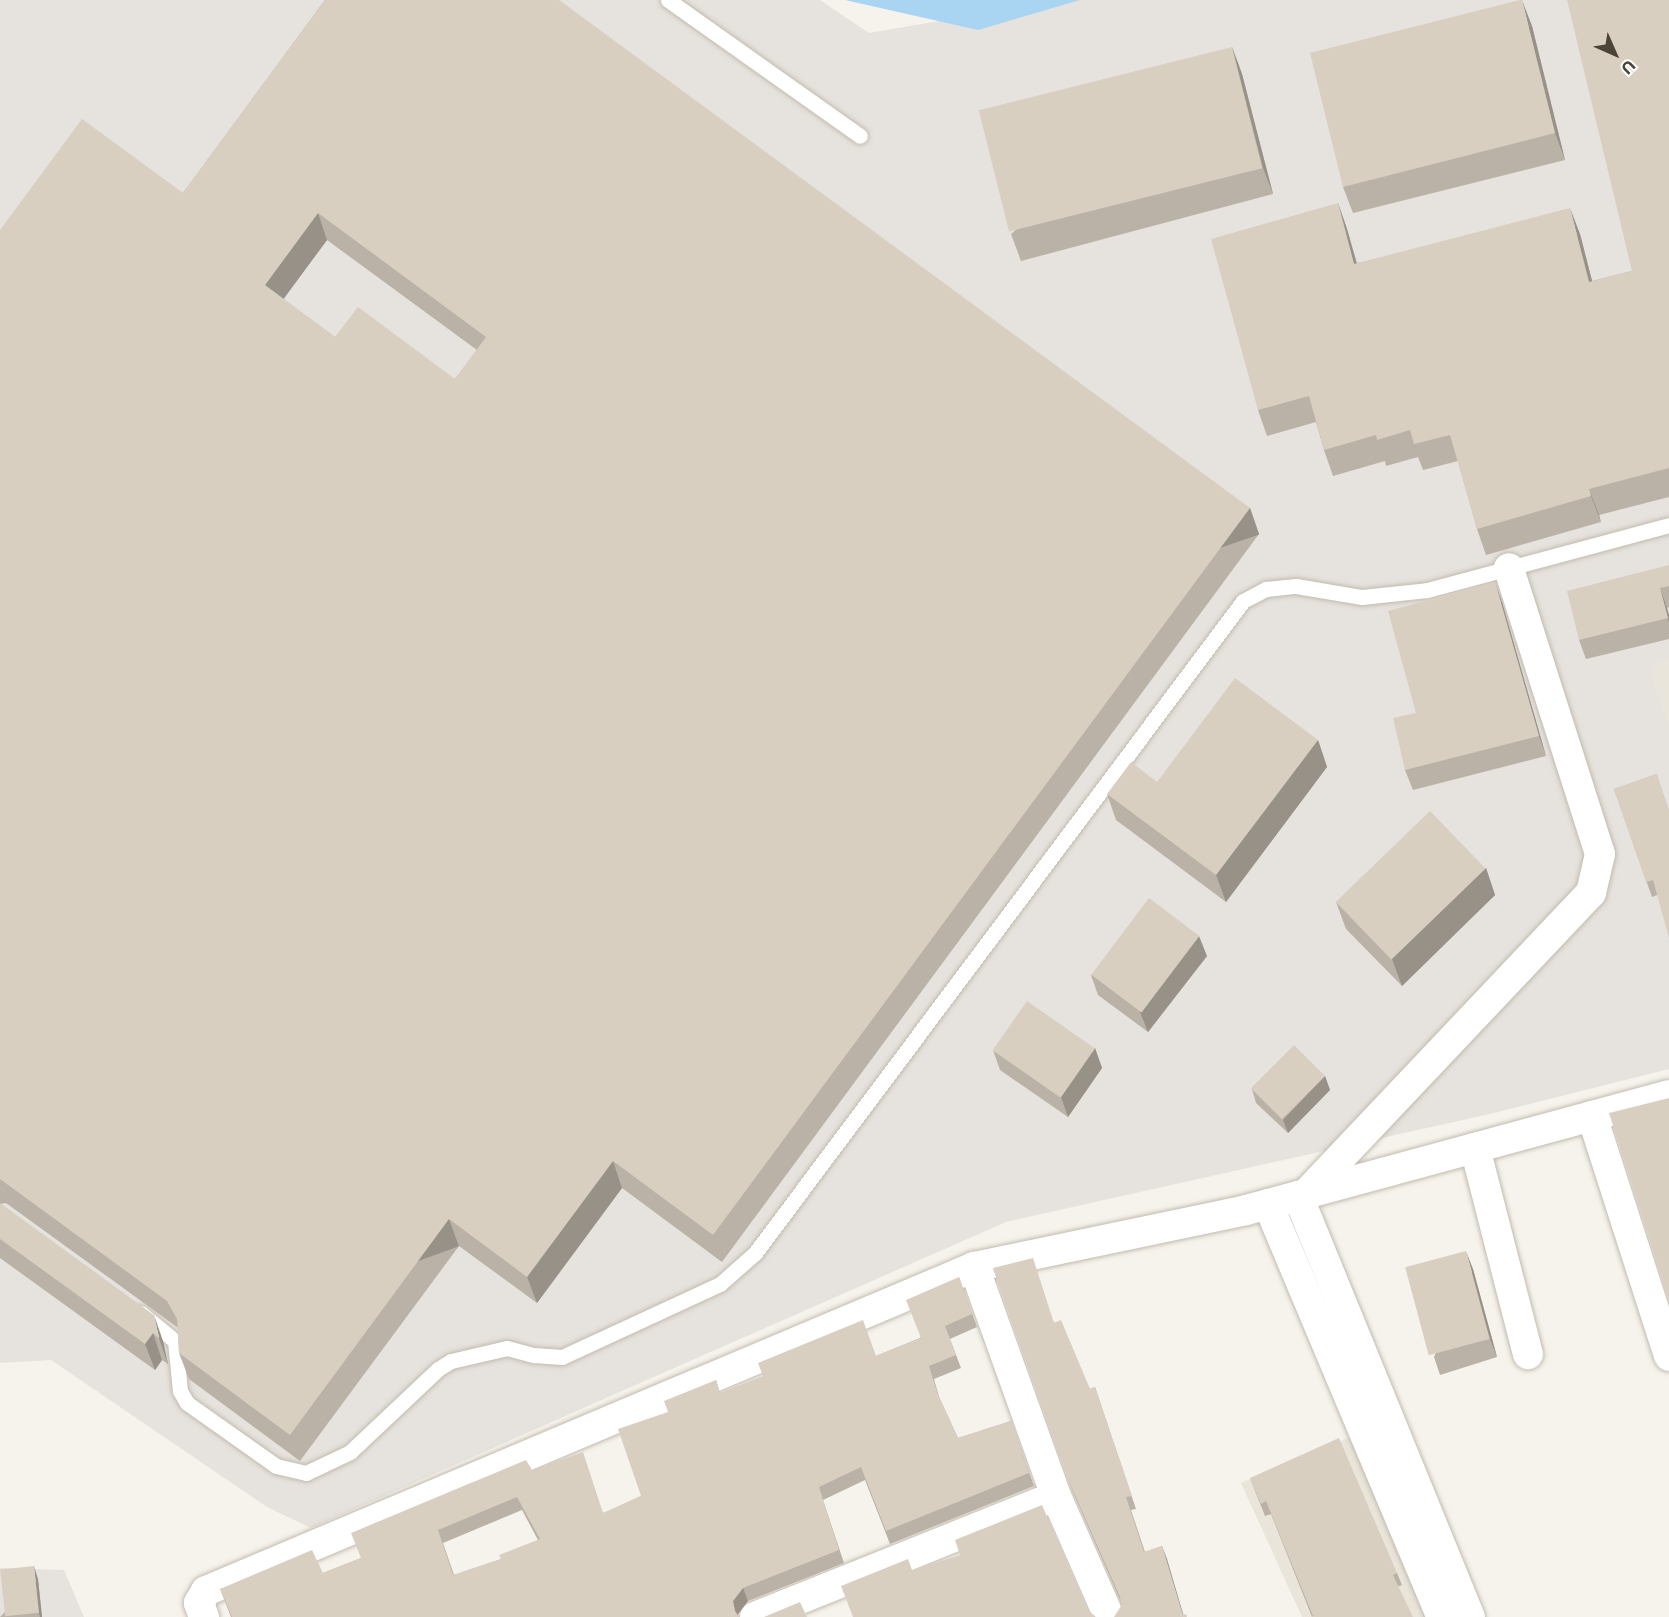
<!DOCTYPE html>
<html>
<head>
<meta charset="utf-8">
<style>
  body { margin:0 }
  #map { position:relative; width:1669px; height:1617px; overflow:hidden; background:#f6f3ec; font-family:Montserrat,sans-serif }
  div>[style] { position:absolute }
  .residential>* { inset:0; background:#eae5da }
  .industrial>* { inset:0; background:#e6e2dd }
  .water>* { inset:0; background:#a9d4f2 }
  .roads { filter:drop-shadow(0 0 2px #c2bbae) drop-shadow(0 0 2px #c2bbae) }
  .lane>* { height:15px; margin:-7.5px; padding:0 7.5px; transform-origin:7.5px; border-radius:7.5px; background:#fff }
  .street>* { height:30px; margin:-15px; padding:0 15px; transform-origin:15px; border-radius:15px; background:#fff }
  .wall>* { inset:0; background:#bab2a6 }
  .shaded-wall>* { inset:0; background:#979187; transform-origin:0 0 }
  .building>* { inset:0; background:#d8cfc1; transform-origin:0 0 }
  span { translate:-50% -50%; white-space:nowrap; text-align:center; line-height:1.15; -webkit-text-stroke:6px #fff; paint-order:stroke }
  .north { position:absolute; left:1585px; top:24px; width:60px; height:60px; -webkit-text-stroke:4px #fff; paint-order:stroke; rotate:135deg; font-size:16px; font-weight:700; line-height:24px; text-align:center; color:#4b4439 }
  .north::after { content:''; display:block; margin:auto; width:21px; height:27px; background:#4b4439; clip-path:polygon(50% 0,100% 100%,50% 72%,0 100%) }
</style>
</head>
<body>
<div id="map">
  <div class="residential">
    <div style="clip-path:polygon(1669px 659px,1669px 724px,1654px 688px,1651px 665px)"></div>
    <div style="clip-path:polygon(1352px 1436px,1429px 1617px,1302px 1617px,1241px 1483px)"></div>
  </div>
  <div class="industrial">
    <div style="clip-path:polygon(0 0,820px 0,869px 33px,1061px 0,1669px 0,1669px 659px,1651px 666px,1655px 688px,1669px 724px,1669px 1069px,1494px 1113px,1006px 1222px,311px 1528px,267px 1507px,51px 1360px,0 1363px)"></div>
    <div style="clip-path:polygon(0 1568px,64px 1570px,84px 1617px,0 1617px)"></div>
  </div>
  <div class="water">
    <div style="clip-path:polygon(845px 0,1080px 0,978px 30px)"></div>
  </div>
  <div class="roads">
    <div class="lane">
      <div style="left:668px;top:0;width:235px;rotate:35.3deg"></div>
      <div style="left:141px;top:1313px;width:44px;rotate:39.5deg"></div>
      <div style="left:175px;top:1341px;width:50px;rotate:84.3deg"></div>
      <div style="left:180px;top:1391px;width:14px;rotate:60deg"></div>
      <div style="left:187px;top:1403px;width:109px;rotate:35.3deg"></div>
      <div style="left:276px;top:1466px;width:31px;rotate:13deg"></div>
      <div style="left:306px;top:1473px;width:49px;rotate:-25.5deg"></div>
      <div style="left:350px;top:1452px;width:121px;rotate:-43.3deg"></div>
      <div style="left:438px;top:1369px;width:15px;rotate:-32deg"></div>
      <div style="left:451px;top:1361px;width:57px;rotate:-13.1deg"></div>
      <div style="left:507px;top:1348px;width:28px;rotate:15deg"></div>
      <div style="left:534px;top:1355px;width:28px;rotate:4deg"></div>
      <div style="left:562px;top:1357px;width:174px;rotate:-24.8deg"></div>
      <div style="left:720px;top:1284px;width:47px;rotate:-41.5deg"></div>
      <div style="left:755px;top:1253px;width:814px;rotate:-53.19deg"></div>
      <div style="left:1243px;top:601px;width:26px;rotate:-28deg"></div>
      <div style="left:1266px;top:589px;width:30px;rotate:-6deg"></div>
      <div style="left:1296px;top:586px;width:67px;rotate:9.5deg"></div>
      <div style="left:1362px;top:597px;width:65px;rotate:-6.1deg"></div>
      <div style="left:1427px;top:590px;width:251px;rotate:-15deg"></div>
    </div>
    <div class="street">
      <div style="left:1592px;top:1116px;width:252px;rotate:72.2deg"></div>
      <div style="left:1475px;top:1148px;width:213px;rotate:75.6deg"></div>
      <div style="left:1306px;top:1194px;width:415px;rotate:-46.6deg"></div>
      <div style="left:1591px;top:893px;width:40px;rotate:-77deg"></div>
      <div style="left:1600px;top:854px;width:300px;rotate:-107.7deg"></div>
      <div style="left:1298px;top:1196px;width:455px;rotate:67.8deg"></div>
      <div style="left:1268px;top:1204px;width:448px;rotate:67.2deg"></div>
      <div style="left:974px;top:1267px;width:243px;rotate:70.3deg"></div>
      <div style="left:1056px;top:1496px;width:132px;rotate:66.3deg"></div>
      <div style="left:204px;top:1617px;width:15px;rotate:-110deg"></div>
      <div style="left:199px;top:1603px;width:14px;rotate:-60deg"></div>
      <div style="left:206px;top:1591px;width:834px;rotate:-22.87deg"></div>
      <div style="left:974px;top:1267px;width:278px;rotate:-11.8deg"></div>
      <div style="left:1246px;top:1210px;width:438px;rotate:-15.2deg"></div>
      <div style="left:755px;top:1617px;width:324px;rotate:-21.9deg"></div>
    </div>
  </div>
  <div class="wall">
    <div style="clip-path:polygon(evenodd,325px 0,1250px 508px,1259px 534px,722px 1262px,622px 1188px,537px 1303px,459px 1246px,300px 1461px,189px 1379px,179px 1353px,178px 1329px,177px 1327px,6px 1203px,0 1204px,163px 1341px,168px 1364px,162px 1360px,155px 1370px,0 1258px,0 230px,183px 193px,325px 0,327px 240px,477px 350px,455px 379px,335px 337px,283px 299px,327px 240px)"></div>
    <div style="clip-path:polygon(1669px 0,1669px 497px,1599px 515px,1601px 522px,1486px 555px,1477px 529px,1458px 461px,1423px 470px,1418px 457px,1386px 466px,1385px 461px,1333px 476px,1324px 450px,1316px 422px,1267px 436px,1258px 410px,1338px 203px,1347px 229px,1357px 263px,1580px 234px,1592px 281px,1632px 271px)"></div>
    <div style="clip-path:polygon(1532px 26px,1565px 160px,1353px 213px,1343px 187px)"></div>
    <div style="clip-path:polygon(1232px 47px,1242px 74px,1273px 194px,1021px 261px,1011px 234px)"></div>
    <div style="clip-path:polygon(1669px 565px,1669px 607px,1667px 608px,1669px 615px,1669px 639px,1586px 659px,1579px 640px)"></div>
    <div style="clip-path:polygon(1502px 602px,1546px 756px,1413px 790px,1405px 770px,1416px 713px)"></div>
    <div style="clip-path:polygon(1318px 740px,1327px 767px,1226px 902px,1116px 820px,1107px 794px,1157px 782px)"></div>
    <div style="clip-path:polygon(1657px 774px,1657px 895px,1652px 897px,1614px 789px)"></div>
    <div style="clip-path:polygon(1486px 868px,1495px 895px,1402px 986px,1346px 929px,1336px 902px)"></div>
    <div style="clip-path:polygon(1207px 956px,1148px 1032px,1098px 995px,1091px 975px)"></div>
    <div style="clip-path:polygon(1095px 1048px,1102px 1068px,1068px 1117px,1000px 1070px,993px 1050px)"></div>
    <div style="clip-path:polygon(1325px 1076px,1330px 1090px,1288px 1133px,1256px 1103px,1252px 1089px)"></div>
    <div style="clip-path:polygon(993px 1268px,1055px 1323px,1090px 1389px,1095px 1387px,1136px 1509px,1131px 1510px,1145px 1552px,1162px 1546px,1183px 1614px,1121px 1606px,1120px 1600px,1072px 1490px)"></div>
    <div style="clip-path:polygon(1473px 1269px,1497px 1357px,1440px 1375px,1434px 1357px)"></div>
    <div style="clip-path:polygon(evenodd,959px 1277px,977px 1327px,950px 1339px,961px 1368px,934px 1379px,939px 1397px,958px 1438px,1011px 1421px,1034px 1486px,890px 1544px,865px 1480px,823px 1500px,844px 1563px,748px 1601px,738px 1614px,739px 1617px,231px 1617px,220px 1589px,323px 1573px,361px 1558px,532px 1470px,604px 1513px,641px 1496px,668px 1412px,716px 1380px,720px 1393px,876px 1356px,920px 1338px,959px 1277px,522px 1510px,538px 1540px,501px 1559px,454px 1575px,443px 1543px,522px 1510px)"></div>
    <div style="clip-path:polygon(1250px 1478px,1397px 1573px,1402px 1585px,1312px 1617px,1271px 1514px,1265px 1516px)"></div>
    <div style="clip-path:polygon(38px 1579px,42px 1617px,0 1617px)"></div>
  </div>
  <div class="shaded-wall">
    <div style="clip-path:polygon(1522px 0,1532px 26px,1565px 160px,1555px 133px)"></div>
    <div style="clip-path:polygon(1232px 47px,1242px 74px,1273px 194px,1263px 168px)"></div>
    <div style="clip-path:polygon(1338px 203px,1347px 229px,1364px 290px,1354px 264px)"></div>
    <div style="clip-path:polygon(1570px 208px,1580px 234px,1599px 308px,1589px 282px)"></div>
    <div style="clip-path:polygon(318px 213px,327px 240px,274px 312px,265px 285px)"></div>
    <div style="clip-path:polygon(1589px 489px,1599px 515px,1601px 522px,1591px 496px)"></div>
    <div style="left:1250px;top:508px;width:28px;height:904px;rotate:71deg"></div>
    <div style="clip-path:polygon(1495px 582px,1502px 602px,1546px 756px,1539px 736px)"></div>
    <div style="clip-path:polygon(1660px 588px,1667px 608px,1669px 615px,1669px 622px)"></div>
    <div style="clip-path:polygon(1318px 740px,1327px 767px,1226px 902px,1216px 875px)"></div>
    <div style="clip-path:polygon(1486px 868px,1495px 895px,1402px 986px,1392px 959px)"></div>
    <div style="clip-path:polygon(1199px 936px,1207px 956px,1148px 1032px,1140px 1012px)"></div>
    <div style="clip-path:polygon(1095px 1048px,1102px 1068px,1068px 1117px,1061px 1097px)"></div>
    <div style="clip-path:polygon(1325px 1076px,1330px 1090px,1288px 1133px,1283px 1120px)"></div>
    <div style="clip-path:polygon(613px 1161px,622px 1188px,537px 1303px,527px 1277px)"></div>
    <div style="left:449px;top:1219px;width:29px;height:268px;rotate:70deg"></div>
    <div style="clip-path:polygon(1466px 1251px,1473px 1269px,1497px 1357px,1490px 1339px)"></div>
    <div style="clip-path:polygon(154px 1315px,163px 1341px,168px 1364px,159px 1338px)"></div>
    <div style="clip-path:polygon(153px 1333px,162px 1360px,155px 1370px,145px 1344px)"></div>
    <div style="clip-path:polygon(1162px 1546px,1167px 1559px,1184px 1617px,1183px 1617px)"></div>
    <div style="clip-path:polygon(34px 1566px,38px 1579px,42px 1617px,40px 1617px,39px 1613px)"></div>
    <div style="clip-path:polygon(743px 1588px,748px 1601px,738px 1614px,738px 1617px,735px 1611px,733px 1601px)"></div>
  </div>
  <div class="building">
    <div style="clip-path:polygon(evenodd,325px 0,559px 0,1250px 508px,713px 1235px,613px 1161px,527px 1277px,449px 1219px,290px 1435px,179px 1353px,177px 1319px,167px 1301px,0 1179px,0 230px,82px 119px,183px 193px,325px 0,318px 213px,486px 337px,455px 379px,358px 307px,335px 337px,265px 285px,318px 213px)"></div>
    <div style="clip-path:polygon(1520px 0,1522px 0,1555px 133px,1343px 187px,1310px 53px)"></div>
    <div style="clip-path:polygon(1567px 0,1669px 0,1669px 468px,1589px 489px,1591px 496px,1477px 529px,1450px 435px,1414px 444px,1410px 430px,1377px 440px,1376px 435px,1324px 450px,1309px 396px,1258px 410px,1211px 239px,1338px 203px,1354px 264px,1570px 208px,1589px 282px,1632px 271px)"></div>
    <div style="left:1232px;top:47px;width:125px;height:261px;rotate:76deg"></div>
    <div style="clip-path:polygon(1669px 565px,1669px 586px,1660px 588px,1668px 618px,1579px 640px,1567px 591px)"></div>
    <div style="clip-path:polygon(1495px 582px,1539px 736px,1405px 770px,1393px 718px,1416px 713px,1388px 611px)"></div>
    <div style="clip-path:polygon(1235px 678px,1318px 740px,1216px 875px,1107px 794px,1131px 762px,1157px 782px)"></div>
    <div style="clip-path:polygon(1657px 774px,1669px 810px,1669px 938px,1653px 880px,1646px 882px,1614px 789px)"></div>
    <div style="left:1430px;top:811px;width:80px;height:131px;rotate:46deg"></div>
    <div style="left:1149px;top:898px;width:63px;height:96px;rotate:37deg"></div>
    <div style="left:1027px;top:1001px;width:83px;height:60px;rotate:35deg"></div>
    <div style="left:1294px;top:1045px;width:44px;height:61px;rotate:45deg"></div>
    <div style="clip-path:polygon(1669px 1098px,1669px 1301px,1609px 1113px)"></div>
    <div style="clip-path:polygon(0 1203px,154px 1315px,159px 1338px,153px 1333px,145px 1344px,0 1239px)"></div>
    <div style="left:1466px;top:1251px;width:91px;height:63px;rotate:75deg"></div>
    <div style="clip-path:polygon(1033px 1258px,1054px 1323px,1061px 1320px,1090px 1389px,1095px 1387px,1132px 1496px,1126px 1497px,1144px 1552px,1162px 1546px,1183px 1615px,1186px 1614px,1187px 1617px,1114px 1617px,1121px 1606px,1120px 1597px,1067px 1477px,993px 1268px)"></div>
    <div style="clip-path:polygon(evenodd,959px 1277px,972px 1314px,945px 1326px,956px 1355px,929px 1366px,937px 1392px,958px 1438px,1011px 1421px,1029px 1473px,886px 1531px,861px 1467px,819px 1487px,839px 1550px,743px 1588px,733px 1601px,735px 1611px,739px 1617px,232px 1617px,220px 1589px,312px 1550px,323px 1573px,361px 1558px,351px 1533px,526px 1460px,532px 1470px,583px 1452px,603px 1513px,641px 1496px,618px 1429px,668px 1412px,664px 1401px,716px 1380px,720px 1393px,763px 1376px,758px 1363px,863px 1320px,876px 1356px,921px 1338px,906px 1300px,959px 1277px,517px 1497px,540px 1539px,499px 1555px,501px 1559px,453px 1575px,438px 1530px,517px 1497px)"></div>
    <div style="clip-path:polygon(1339px 1438px,1397px 1573px,1393px 1575px,1413px 1617px,1311px 1617px,1313px 1616px,1266px 1501px,1261px 1504px,1250px 1478px)"></div>
    <div style="clip-path:polygon(1042px 1505px,1089px 1611px,1096px 1617px,853px 1617px,841px 1586px,908px 1559px,912px 1570px,960px 1555px,955px 1540px)"></div>
    <div style="left:34px;top:1566px;width:47px;height:34px;rotate:84deg"></div>
    <div style="clip-path:polygon(800px 1602px,807px 1617px,764px 1617px)"></div>
  </div>
  <div class="north">U</div>
</div>
</body>
</html>
